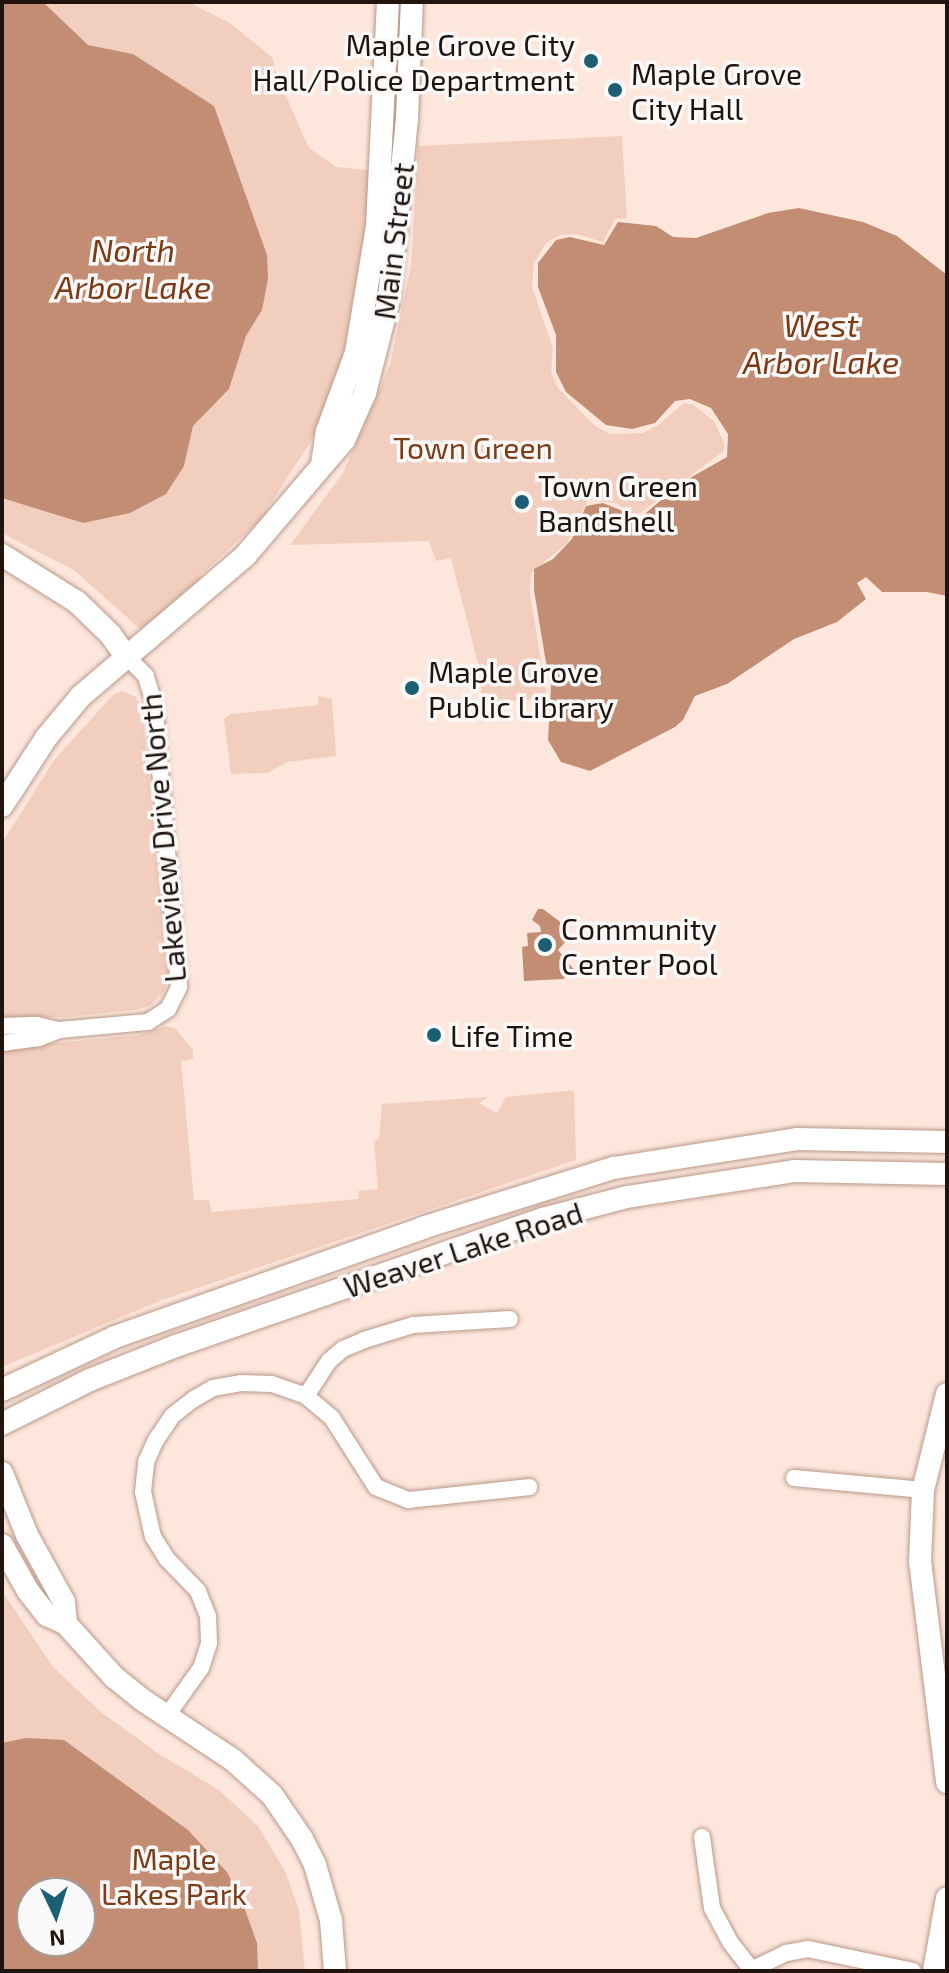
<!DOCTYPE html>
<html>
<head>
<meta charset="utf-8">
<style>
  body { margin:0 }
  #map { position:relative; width:949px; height:1973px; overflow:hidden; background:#fde7dd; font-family:"Exo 2",sans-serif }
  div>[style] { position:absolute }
  .green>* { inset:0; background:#f1cebd }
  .water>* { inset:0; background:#c38d73 }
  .roads { filter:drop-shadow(0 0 2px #ba9989) drop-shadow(0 0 2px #ba9989) }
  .street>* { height:16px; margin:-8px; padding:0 8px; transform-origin:8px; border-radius:8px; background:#fff }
  .secondary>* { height:22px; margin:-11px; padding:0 11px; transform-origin:11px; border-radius:11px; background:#fff }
  .dots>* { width:22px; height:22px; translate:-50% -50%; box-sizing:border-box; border:4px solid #f9f9f9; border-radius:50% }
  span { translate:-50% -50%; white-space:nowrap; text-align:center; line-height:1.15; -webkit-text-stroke:7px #f9f9f9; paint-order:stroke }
  .poi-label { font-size:30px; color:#21140e }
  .right { translate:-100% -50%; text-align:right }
  .left { translate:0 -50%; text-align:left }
  .street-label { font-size:30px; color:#21140e }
  .park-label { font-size:30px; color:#7f3b15 }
  .water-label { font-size:32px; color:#7c3912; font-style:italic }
  .frame { position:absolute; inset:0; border:4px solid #21140e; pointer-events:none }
  .north { position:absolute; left:16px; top:1877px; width:80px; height:80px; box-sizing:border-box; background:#f9f9f9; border:2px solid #a39d9b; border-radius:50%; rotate:176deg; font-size:22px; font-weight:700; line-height:32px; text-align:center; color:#21140e }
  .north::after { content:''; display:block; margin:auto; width:28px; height:36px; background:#1c5e72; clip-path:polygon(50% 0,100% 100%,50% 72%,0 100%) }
</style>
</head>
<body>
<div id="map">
  <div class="green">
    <div style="clip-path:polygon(43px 2px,188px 2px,230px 23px,273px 58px,274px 69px,309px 148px,337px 167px,369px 170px,373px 184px,343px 356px,344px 365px,316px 433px,261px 519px,200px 576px,199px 586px,140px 629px,75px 571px,2px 533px,2px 498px,83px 523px,184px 466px,193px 426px,229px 389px,246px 336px,262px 310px,214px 106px,133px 54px,88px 45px)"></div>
    <div style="clip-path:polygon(622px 136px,627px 218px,615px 219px,603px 242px,576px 234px,560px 235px,546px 243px,534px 263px,532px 287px,553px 348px,551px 372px,558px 388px,596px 427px,611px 434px,643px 433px,658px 425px,684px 403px,694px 405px,714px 421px,724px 442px,724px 451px,636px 516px,616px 503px,588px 500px,567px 543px,531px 573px,530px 593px,547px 698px,482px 703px,480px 671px,451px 558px,436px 561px,429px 541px,290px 545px,343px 473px,390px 365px,411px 266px,418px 146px)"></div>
    <div style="clip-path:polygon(122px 691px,136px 697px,142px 709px,168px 975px,165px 990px,150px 1006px,136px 1010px,66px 1017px,2px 1018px,2px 843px,54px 760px,113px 695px)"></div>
    <div style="clip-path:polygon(318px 696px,332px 699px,336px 756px,287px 762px,268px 773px,231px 774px,224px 719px,231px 714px,318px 705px)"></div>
    <div style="clip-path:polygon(165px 1026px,175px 1028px,193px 1050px,193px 1059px,181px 1061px,194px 1200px,209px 1200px,212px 1212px,359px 1199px,358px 1191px,378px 1189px,374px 1141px,379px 1139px,382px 1104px,488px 1097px,479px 1103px,497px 1113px,506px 1097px,574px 1090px,576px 1160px,162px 1300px,2px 1367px,2px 1048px,140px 1035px)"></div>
    <div style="clip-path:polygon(evenodd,2px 1591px,53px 1667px,101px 1712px,156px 1752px,219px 1790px,258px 1826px,285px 1871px,299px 1910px,305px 1971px,2px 1971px,2px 1591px,32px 1893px,80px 1893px,80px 1941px,32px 1941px,32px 1893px)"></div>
  </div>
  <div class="water">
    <div style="clip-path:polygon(2px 2px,43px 2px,88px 45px,133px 54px,214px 106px,267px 255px,268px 279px,262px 310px,246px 336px,229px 389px,193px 426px,184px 466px,166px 494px,130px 513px,83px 523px,2px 498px)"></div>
    <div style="clip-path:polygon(799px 208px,863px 222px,897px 236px,947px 275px,947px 596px,927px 592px,882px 592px,866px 577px,857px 583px,866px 599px,837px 622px,794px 639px,727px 684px,695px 696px,683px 720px,675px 727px,590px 771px,561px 762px,548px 740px,552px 669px,546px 663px,534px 590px,534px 569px,553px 559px,572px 539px,586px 506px,603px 503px,640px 518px,681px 483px,727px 457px,728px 434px,711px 408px,690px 399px,675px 401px,655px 423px,632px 429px,606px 425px,566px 392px,556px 372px,556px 335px,538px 287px,538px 263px,556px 240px,570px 237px,604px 245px,618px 222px,656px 226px,673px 237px,696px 238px,768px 213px)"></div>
    <div style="clip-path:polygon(538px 909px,543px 909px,567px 927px,568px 939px,558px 950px,575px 971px,563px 979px,524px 981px,522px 947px,528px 946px,527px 933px,541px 932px,540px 926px,532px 920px)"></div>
    <div style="clip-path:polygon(evenodd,26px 1738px,64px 1740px,188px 1830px,227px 1872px,243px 1904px,257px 1943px,258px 1971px,2px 1971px,2px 1743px,26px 1738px,32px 1893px,80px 1893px,80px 1941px,32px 1941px,32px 1893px)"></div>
  </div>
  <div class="roads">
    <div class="street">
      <div style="left:2px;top:1026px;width:35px;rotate:-2deg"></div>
      <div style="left:37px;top:1025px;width:23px;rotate:13deg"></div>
      <div style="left:59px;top:1030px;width:22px;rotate:158deg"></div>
      <div style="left:39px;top:1038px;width:37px;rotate:172deg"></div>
      <div style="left:59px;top:1030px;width:89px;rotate:-5.1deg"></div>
      <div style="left:148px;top:1022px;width:24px;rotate:-33deg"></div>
      <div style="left:168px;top:1009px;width:25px;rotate:-63deg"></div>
      <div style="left:179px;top:987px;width:285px;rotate:-95deg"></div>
      <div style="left:154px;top:703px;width:28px;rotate:-107deg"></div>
      <div style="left:146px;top:676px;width:28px;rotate:-135deg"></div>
      <div style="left:306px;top:1396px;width:42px;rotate:-56.7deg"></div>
      <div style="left:329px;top:1361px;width:18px;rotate:-41deg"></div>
      <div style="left:343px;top:1349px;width:23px;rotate:-23deg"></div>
      <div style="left:364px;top:1340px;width:51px;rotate:-17deg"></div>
      <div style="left:413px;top:1325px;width:97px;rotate:-3.5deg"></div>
      <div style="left:794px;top:1478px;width:130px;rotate:5.3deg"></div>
      <div style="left:166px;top:1717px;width:60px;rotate:-54.5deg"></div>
      <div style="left:201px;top:1668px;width:26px;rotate:-72deg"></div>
      <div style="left:209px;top:1643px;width:27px;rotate:-92deg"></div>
      <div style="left:208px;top:1616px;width:27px;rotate:-112deg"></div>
      <div style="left:198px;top:1591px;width:45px;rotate:-134.1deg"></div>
      <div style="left:167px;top:1559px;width:26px;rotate:-122deg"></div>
      <div style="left:153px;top:1537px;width:46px;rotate:-102.5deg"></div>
      <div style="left:143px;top:1492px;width:30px;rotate:-84deg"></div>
      <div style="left:146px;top:1462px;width:24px;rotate:-66deg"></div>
      <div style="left:156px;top:1440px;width:29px;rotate:-56deg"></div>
      <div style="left:172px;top:1416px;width:28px;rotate:-38deg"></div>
      <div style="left:194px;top:1399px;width:22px;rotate:-30deg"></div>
      <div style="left:213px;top:1388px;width:28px;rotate:-10deg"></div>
      <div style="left:241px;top:1383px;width:31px;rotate:2deg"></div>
      <div style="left:272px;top:1384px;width:36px;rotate:19deg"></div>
      <div style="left:306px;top:1396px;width:34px;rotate:40deg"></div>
      <div style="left:332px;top:1418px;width:82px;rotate:57.5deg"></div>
      <div style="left:376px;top:1487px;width:35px;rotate:22deg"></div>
      <div style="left:408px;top:1500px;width:122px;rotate:-6.1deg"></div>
      <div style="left:702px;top:1837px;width:72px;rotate:82deg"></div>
      <div style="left:712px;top:1908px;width:38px;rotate:62deg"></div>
      <div style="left:730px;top:1942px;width:34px;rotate:52deg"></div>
      <div style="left:749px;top:1971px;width:41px;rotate:-25.9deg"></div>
      <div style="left:786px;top:1953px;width:22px;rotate:-10deg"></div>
      <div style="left:808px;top:1949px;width:107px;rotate:11.8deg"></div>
    </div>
    <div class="secondary">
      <div style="left:322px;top:465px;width:34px;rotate:-82deg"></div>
      <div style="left:327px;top:431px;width:83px;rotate:-69.6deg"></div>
      <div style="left:356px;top:353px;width:129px;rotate:-80.6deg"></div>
      <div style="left:377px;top:226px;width:224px;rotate:-87.2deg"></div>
      <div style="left:2px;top:555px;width:89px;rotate:32.1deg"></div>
      <div style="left:77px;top:602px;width:46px;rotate:44.1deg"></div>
      <div style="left:110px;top:634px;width:27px;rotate:54deg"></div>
      <div style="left:2px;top:806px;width:81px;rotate:-57.1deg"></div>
      <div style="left:46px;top:738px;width:55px;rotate:-50.2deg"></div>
      <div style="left:81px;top:696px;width:216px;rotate:-40.5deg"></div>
      <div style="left:245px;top:556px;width:153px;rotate:-49.5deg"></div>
      <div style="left:344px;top:440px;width:51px;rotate:-65.9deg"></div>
      <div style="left:365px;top:393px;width:97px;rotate:-75.7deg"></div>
      <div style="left:389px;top:299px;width:181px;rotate:-84.3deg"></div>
      <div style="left:407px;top:119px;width:117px;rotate:-87.6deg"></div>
      <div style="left:2px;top:1390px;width:125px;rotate:-25.1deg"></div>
      <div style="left:115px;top:1337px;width:326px;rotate:-19.5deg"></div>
      <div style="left:422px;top:1228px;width:201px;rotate:-17.4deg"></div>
      <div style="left:614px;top:1168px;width:185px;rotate:-9deg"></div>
      <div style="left:797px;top:1139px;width:150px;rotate:1.1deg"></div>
      <div style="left:947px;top:1394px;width:99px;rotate:104deg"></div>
      <div style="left:923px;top:1490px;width:71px;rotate:92.4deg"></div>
      <div style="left:920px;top:1561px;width:223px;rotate:83deg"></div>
      <div style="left:2px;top:1424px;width:98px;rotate:-26.6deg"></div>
      <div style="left:90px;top:1380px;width:92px;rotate:-21.6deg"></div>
      <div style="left:176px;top:1346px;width:388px;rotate:-19.1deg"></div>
      <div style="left:543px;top:1219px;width:87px;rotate:-14.7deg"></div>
      <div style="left:627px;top:1197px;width:169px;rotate:-8.8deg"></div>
      <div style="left:794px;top:1171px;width:153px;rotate:1.1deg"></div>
      <div style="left:2px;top:1473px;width:67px;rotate:68deg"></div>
      <div style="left:27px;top:1535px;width:77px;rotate:61.1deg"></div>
      <div style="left:64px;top:1602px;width:22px;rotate:85deg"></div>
      <div style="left:2px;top:1545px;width:53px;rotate:60.5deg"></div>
      <div style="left:28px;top:1591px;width:31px;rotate:52deg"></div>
      <div style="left:47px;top:1615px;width:21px;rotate:25deg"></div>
      <div style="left:66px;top:1624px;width:72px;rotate:47.8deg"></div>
      <div style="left:114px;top:1677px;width:35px;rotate:39deg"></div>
      <div style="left:141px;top:1699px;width:110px;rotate:33.5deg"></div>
      <div style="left:233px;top:1760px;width:52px;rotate:41.9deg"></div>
      <div style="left:272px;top:1795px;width:53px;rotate:55.7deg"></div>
      <div style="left:302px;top:1839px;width:29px;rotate:63deg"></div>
      <div style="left:315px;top:1865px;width:57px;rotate:73.8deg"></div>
      <div style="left:331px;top:1920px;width:51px;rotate:85.5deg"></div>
      <div style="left:934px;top:1971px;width:74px;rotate:-79.9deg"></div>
    </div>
  </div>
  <div class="dots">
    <div style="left:591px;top:61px;background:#1c5e72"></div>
    <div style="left:615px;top:90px;background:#1c5e72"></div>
    <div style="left:522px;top:502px;background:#1c5e72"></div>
    <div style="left:412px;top:688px;background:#1c5e72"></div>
    <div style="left:545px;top:945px;background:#1c5e72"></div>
    <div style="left:434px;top:1035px;background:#1c5e72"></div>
  </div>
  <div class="poi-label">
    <span class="right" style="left:575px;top:61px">Maple Grove City<br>Hall/Police Department</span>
    <span class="left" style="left:631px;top:90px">Maple Grove<br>City Hall</span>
    <span class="left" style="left:538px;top:502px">Town Green<br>Bandshell</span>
    <span class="left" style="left:428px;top:688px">Maple Grove<br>Public Library</span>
    <span class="left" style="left:561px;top:945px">Community<br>Center Pool</span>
    <span class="left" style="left:450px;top:1035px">Life Time</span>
  </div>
  <div class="street-label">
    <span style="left:393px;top:241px;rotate:-83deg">Main Street</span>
    <span style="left:162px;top:838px;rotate:-95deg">Lakeview Drive North</span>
    <span style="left:463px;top:1249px;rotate:-18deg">Weaver Lake Road</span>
  </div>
  <div class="park-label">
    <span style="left:473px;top:447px">Town Green</span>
    <span style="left:174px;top:1875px">Maple<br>Lakes Park</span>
  </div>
  <div class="water-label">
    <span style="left:133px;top:268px">North<br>Arbor Lake</span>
    <span style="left:821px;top:343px">West<br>Arbor Lake</span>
  </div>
  <div class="frame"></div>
  <div class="north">N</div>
</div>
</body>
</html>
